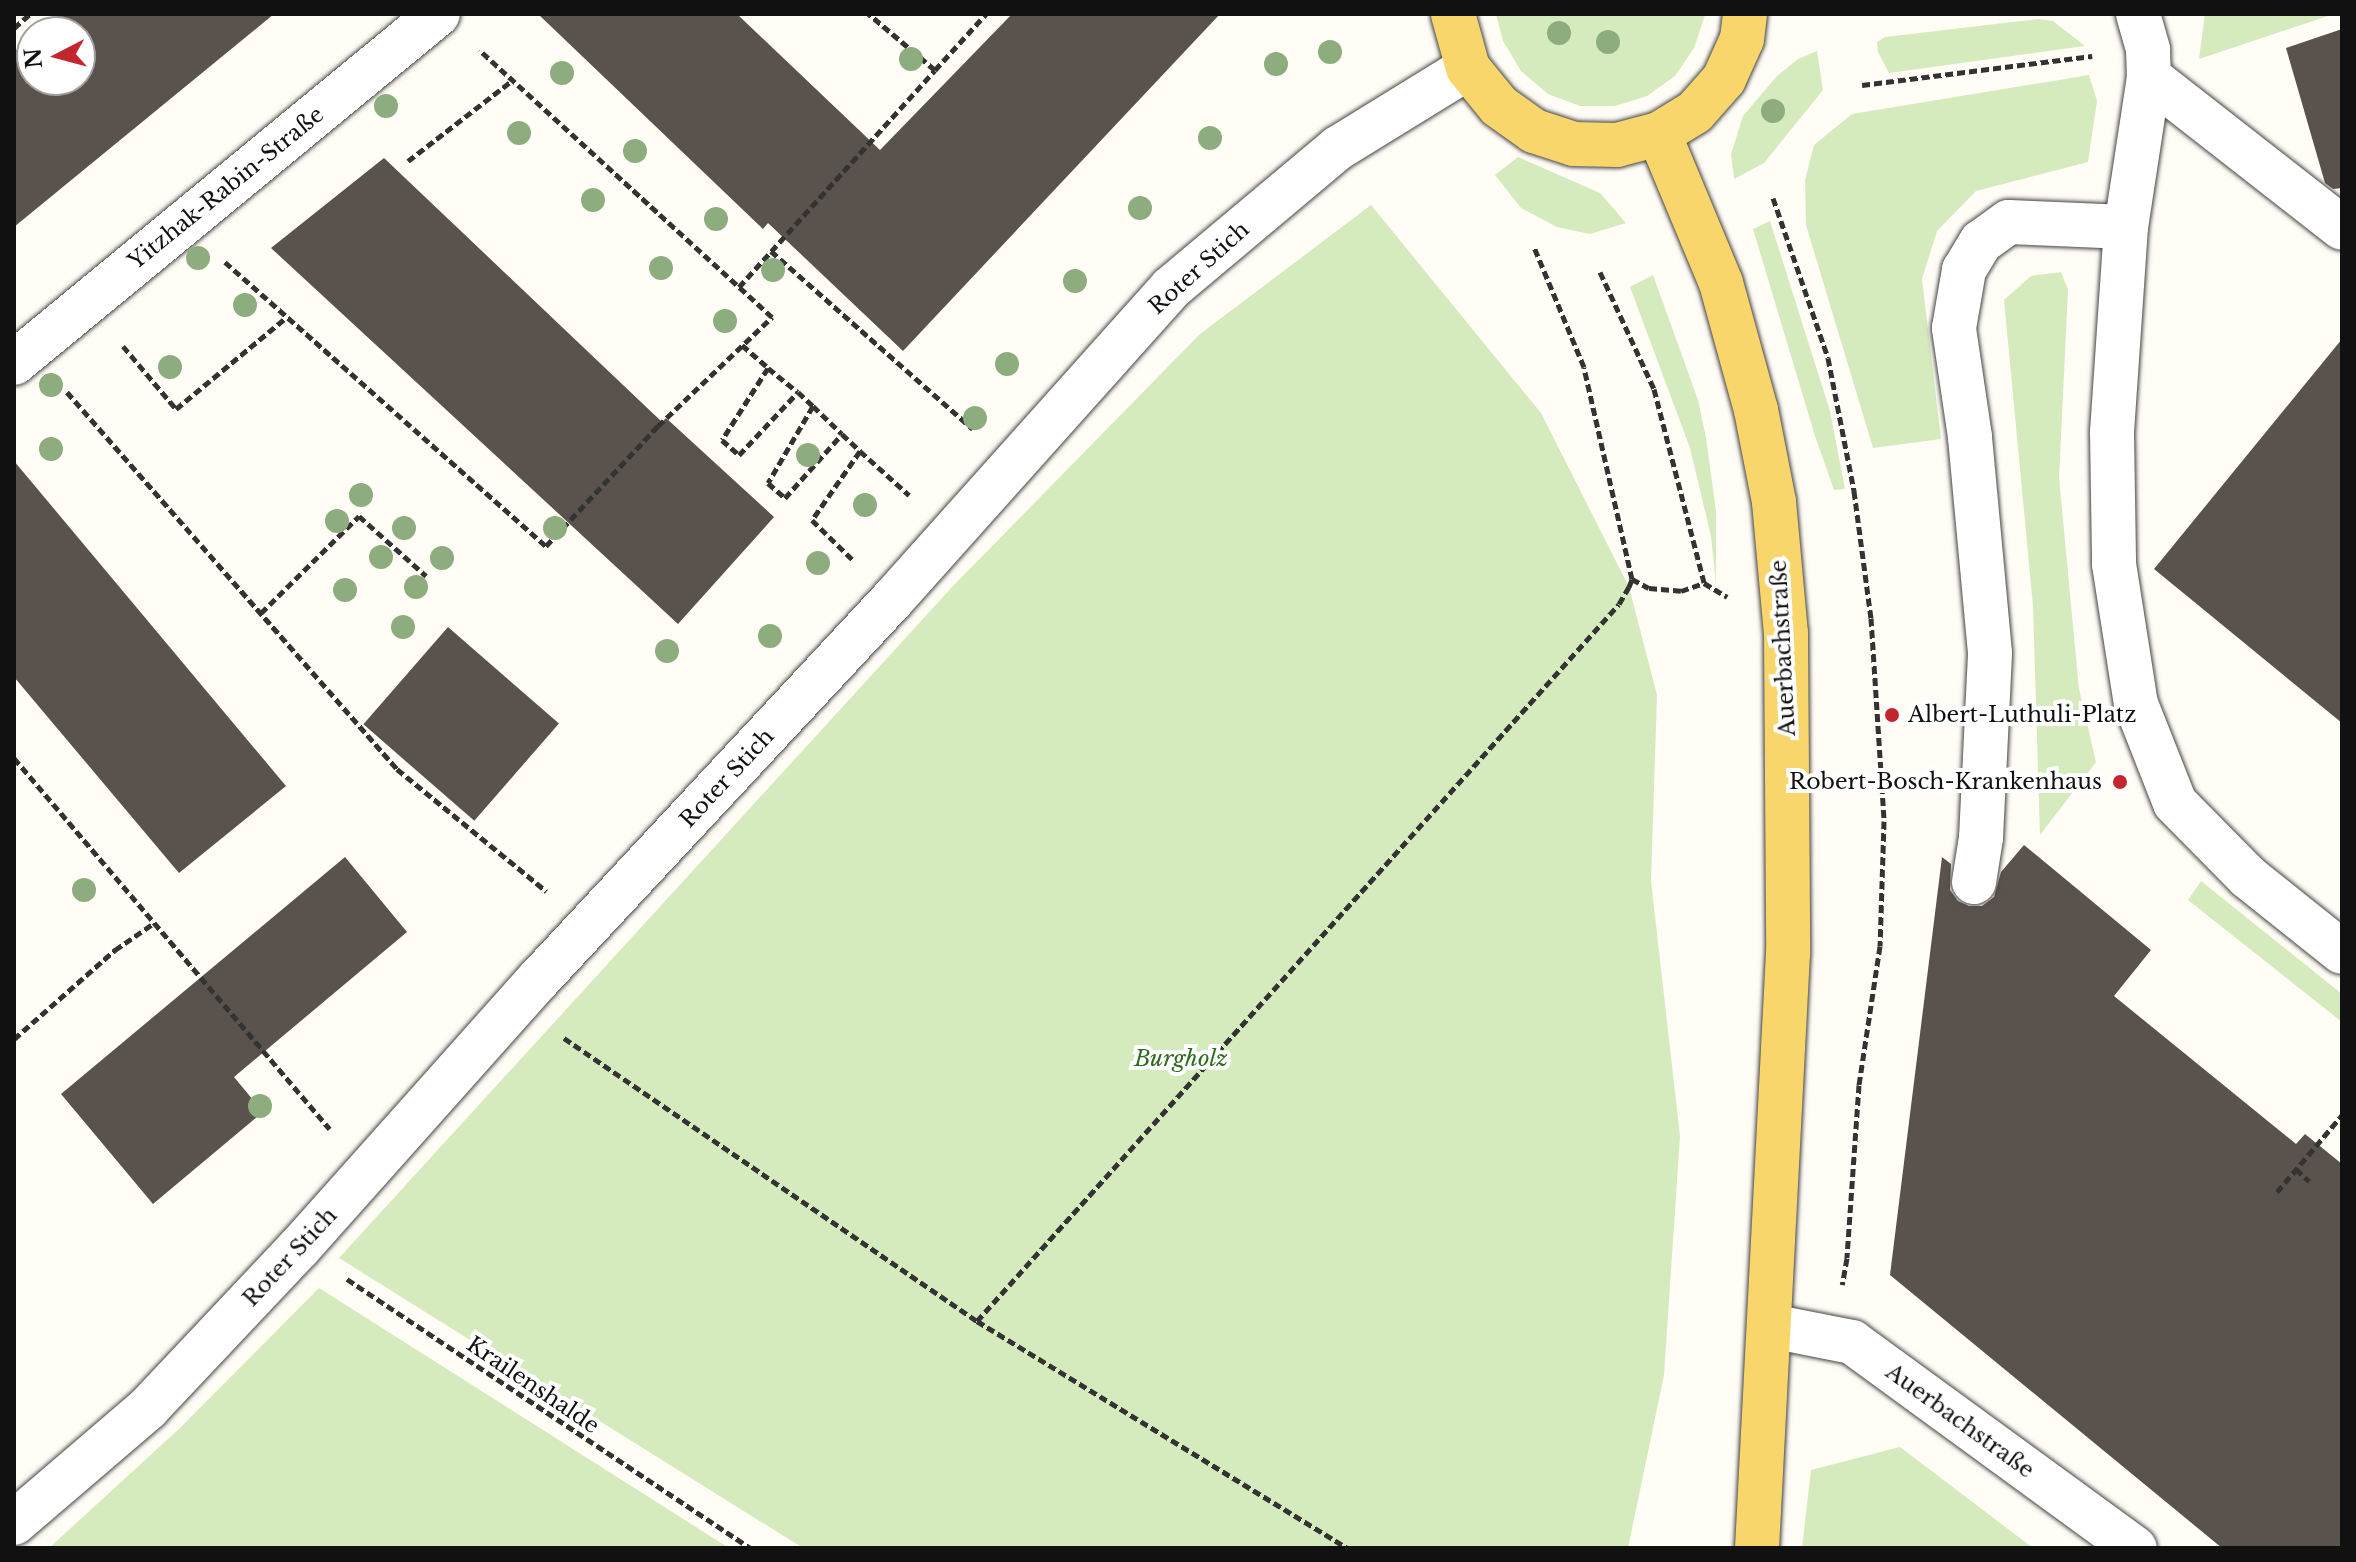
<!DOCTYPE html>
<html>
<head>
<meta charset="utf-8">
<style>
  body { margin:0 }
  #map { position:relative; width:2356px; height:1562px; overflow:hidden; background:#fffdf5; font-family:"Libre Baskerville",serif }
  div>[style] { position:absolute }
  .green>* { inset:0; background:#d5ebbd }
  .building>* { inset:0; background:#5a524d; transform-origin:0 0 }
  .path>* { height:5px; margin-top:-2.5px; transform-origin:0; background:repeating-linear-gradient(90deg,#333 0 8px,transparent 0 12px) }
  .roads { filter:drop-shadow(0 0 2px #444) drop-shadow(0 0 2px #444) }
  .minor>* { height:44px; margin:-22px; padding:0 22px; transform-origin:22px; border-radius:22px; background:#fff }
  .major>* { height:44px; margin:-22px; padding:0 22px; transform-origin:22px; border-radius:22px; background:#f9d66b }
  .trees>* { width:24px; height:24px; margin:-12px; border-radius:50%; background:#8dad7f }
  .dots>* { width:22px; height:22px; translate:-50% -50%; box-sizing:border-box; border:4px solid #fff; border-radius:50% }
  span { translate:-50% -50%; white-space:nowrap; text-align:center; line-height:1.15; -webkit-text-stroke:8px #fff; paint-order:stroke }
  .street-label { font-size:22px; color:#111 }
  .poi-label { font-size:22px; color:#111 }
  .left { translate:0 -50%; text-align:left }
  .right { translate:-100% -50%; text-align:right }
  .park-label { font-size:22px; color:#2f6b1f; font-style:italic }
  .frame { position:absolute; inset:0; border:16px solid #111; pointer-events:none }
  .north { position:absolute; left:16px; top:16px; width:80px; height:80px; box-sizing:border-box; background:#fff; border:2px solid #a0a0a0; border-radius:50%; rotate:264deg; font-size:22px; font-weight:700; line-height:32px; text-align:center; color:#111 }
  .north::after { content:''; display:block; margin:auto; width:28px; height:36px; background:#c4262e; clip-path:polygon(50% 0,100% 100%,50% 72%,0 100%) }
</style>
</head>
<body>
<div id="map">
  <div class="green">
    <div style="clip-path:polygon(1496px 14px,1705px 14px,1705px 15px,1694px 48px,1675px 76px,1647px 96px,1615px 106px,1580px 106px,1548px 94px,1521px 71px,1503px 41px)"></div>
    <div style="clip-path:polygon(2205px 14px,2334px 14px,2199px 59px)"></div>
    <div style="clip-path:polygon(2038px 19px,2053px 21px,2085px 46px,1889px 73px,1878px 52px,1877px 42px,1885px 37px)"></div>
    <div style="clip-path:polygon(1817px 51px,1823px 90px,1764px 163px,1734px 179px,1731px 154px,1743px 116px,1777px 76px,1798px 59px)"></div>
    <div style="clip-path:polygon(2089px 75px,2097px 101px,2088px 162px,1976px 191px,1937px 231px,1922px 279px,1941px 439px,1873px 448px,1806px 225px,1805px 180px,1814px 145px,1852px 114px)"></div>
    <div style="clip-path:polygon(1518px 157px,1600px 193px,1626px 223px,1590px 234px,1557px 227px,1521px 208px,1495px 175px)"></div>
    <div style="clip-path:polygon(1371px 205px,1541px 413px,1629px 587px,1657px 695px,1651px 881px,1680px 1136px,1664px 1375px,1628px 1548px,803px 1548px,339px 1258px,953px 586px,1200px 334px)"></div>
    <div style="clip-path:polygon(1770px 221px,1830px 411px,1845px 489px,1834px 490px,1815px 436px,1753px 229px)"></div>
    <div style="clip-path:polygon(2061px 272px,2068px 290px,2059px 478px,2079px 689px,2096px 762px,2040px 835px,2033px 606px,2004px 300px,2031px 276px)"></div>
    <div style="clip-path:polygon(1653px 275px,1698px 400px,1706px 438px,1716px 511px,1716px 584px,1711px 536px,1690px 448px,1630px 287px)"></div>
    <div style="clip-path:polygon(2201px 881px,2342px 994px,2342px 1022px,2188px 900px)"></div>
    <div style="clip-path:polygon(319px 1288px,729px 1548px,49px 1548px,179px 1429px)"></div>
    <div style="clip-path:polygon(1900px 1447px,2033px 1548px,1802px 1548px,1811px 1470px)"></div>
  </div>
  <div class="building">
    <div style="clip-path:polygon(60px 14px,274px 14px,14px 227px,14px 52px,32px 37px,32px 80px,80px 80px,80px 32px,38px 32px)"></div>
    <div style="clip-path:polygon(538px 14px,737px 14px,880px 150px,1012px 14px,1220px 14px,903px 351px,768px 223px,763px 229px)"></div>
    <div style="clip-path:polygon(2342px 29px,2342px 188px,2333px 189px,2325px 183px,2286px 48px)"></div>
    <div style="clip-path:polygon(384px 158px,662px 422px,666px 418px,774px 517px,678px 624px,271px 248px)"></div>
    <div style="clip-path:polygon(2342px 339px,2342px 723px,2154px 569px)"></div>
    <div style="clip-path:polygon(14px 461px,286px 786px,179px 873px,14px 677px)"></div>
    <div style="left:448px;top:627px;width:147px;height:129px;rotate:41deg"></div>
    <div style="clip-path:polygon(2024px 845px,2151px 950px,2114px 996px,2296px 1144px,2305px 1134px,2342px 1164px,2342px 1548px,2222px 1548px,1890px 1275px,1942px 857px,1951px 864px,1950px 890px,1958px 901px,1969px 906px,1982px 906px,1994px 897px,2001px 872px)"></div>
    <div style="clip-path:polygon(345px 857px,407px 932px,234px 1077px,263px 1112px,153px 1204px,61px 1094px)"></div>
  </div>
  <div class="path">
    <div style="left:14px;top:28px;width:21px;rotate:-41deg"></div>
    <div style="left:935px;top:70px;width:76px;rotate:-47.7deg"></div>
    <div style="left:1862px;top:85px;width:232px;rotate:-7.2deg"></div>
    <div style="left:408px;top:161px;width:134px;rotate:-37.7deg"></div>
    <div style="left:1773px;top:198px;width:169px;rotate:71deg"></div>
    <div style="left:1828px;top:358px;width:136px;rotate:78.9deg"></div>
    <div style="left:1854px;top:491px;width:128px;rotate:82.4deg"></div>
    <div style="left:1871px;top:618px;width:203px;rotate:86.3deg"></div>
    <div style="left:1884px;top:821px;width:125px;rotate:91.8deg"></div>
    <div style="left:1880px;top:946px;width:141px;rotate:98.6deg"></div>
    <div style="left:1859px;top:1085px;width:173px;rotate:94deg"></div>
    <div style="left:1847px;top:1258px;width:27px;rotate:100deg"></div>
    <div style="left:771px;top:251px;width:269px;rotate:41.4deg"></div>
    <div style="left:225px;top:262px;width:429px;rotate:41.5deg"></div>
    <div style="left:546px;top:546px;width:164px;rotate:-47deg"></div>
    <div style="left:658px;top:426px;width:158px;rotate:-43.7deg"></div>
    <div style="left:772px;top:317px;width:396px;rotate:-137.6deg"></div>
    <div style="left:1600px;top:272px;width:129px;rotate:65.2deg"></div>
    <div style="left:1654px;top:389px;width:200px;rotate:75.5deg"></div>
    <div style="left:1704px;top:583px;width:27px;rotate:31deg"></div>
    <div style="left:739px;top:287px;width:292px;rotate:-47.9deg"></div>
    <div style="left:935px;top:70px;width:87px;rotate:-139.7deg"></div>
    <div style="left:742px;top:345px;width:35px;rotate:41deg"></div>
    <div style="left:768px;top:368px;width:85px;rotate:122.6deg"></div>
    <div style="left:722px;top:440px;width:23px;rotate:41deg"></div>
    <div style="left:739px;top:455px;width:86px;rotate:-46.9deg"></div>
    <div style="left:798px;top:392px;width:21px;rotate:43deg"></div>
    <div style="left:813px;top:406px;width:89px;rotate:120.3deg"></div>
    <div style="left:768px;top:483px;width:23px;rotate:41deg"></div>
    <div style="left:785px;top:498px;width:86px;rotate:-48.3deg"></div>
    <div style="left:842px;top:434px;width:25px;rotate:43deg"></div>
    <div style="left:860px;top:451px;width:84px;rotate:124.8deg"></div>
    <div style="left:812px;top:520px;width:59px;rotate:44.3deg"></div>
    <div style="left:123px;top:346px;width:82px;rotate:49.9deg"></div>
    <div style="left:176px;top:409px;width:144px;rotate:-39.7deg"></div>
    <div style="left:768px;top:368px;width:38px;rotate:39deg"></div>
    <div style="left:67px;top:392px;width:501px;rotate:48.8deg"></div>
    <div style="left:397px;top:769px;width:193px;rotate:39.3deg"></div>
    <div style="left:813px;top:406px;width:40px;rotate:44deg"></div>
    <div style="left:860px;top:451px;width:66px;rotate:41.9deg"></div>
    <div style="left:1632px;top:579px;width:19px;rotate:28deg"></div>
    <div style="left:1649px;top:588px;width:32px;rotate:5deg"></div>
    <div style="left:1681px;top:591px;width:24px;rotate:-19deg"></div>
    <div style="left:261px;top:613px;width:138px;rotate:-44.7deg"></div>
    <div style="left:359px;top:516px;width:90px;rotate:41.8deg"></div>
    <div style="left:14px;top:758px;width:487px;rotate:49.6deg"></div>
    <div style="left:564px;top:1038px;width:501px;rotate:34.42deg"></div>
    <div style="left:977px;top:1321px;width:434px;rotate:31.5deg"></div>
    <div style="left:14px;top:1039px;width:135px;rotate:-41.4deg"></div>
    <div style="left:115px;top:950px;width:47px;rotate:-34.7deg"></div>
    <div style="left:2296px;top:1169px;width:18px;rotate:43deg"></div>
    <div style="left:2277px;top:1192px;width:101px;rotate:-49.8deg"></div>
    <div style="left:347px;top:1279px;width:485px;rotate:33.7deg"></div>
    <div style="left:977px;top:1321px;width:962px;rotate:-48.16deg"></div>
    <div style="left:1619px;top:604px;width:20px;rotate:-60deg"></div>
    <div style="left:1629px;top:587px;width:9px;rotate:-69deg"></div>
    <div style="left:1632px;top:579px;width:217px;rotate:-102.8deg"></div>
    <div style="left:1584px;top:367px;width:130px;rotate:-112.6deg"></div>
  </div>
  <div class="roads">
    <div class="minor">
      <div style="left:2138px;top:14px;width:37px;rotate:74deg"></div>
      <div style="left:2148px;top:50px;width:27px;rotate:88deg"></div>
      <div style="left:2149px;top:77px;width:152px;rotate:98.7deg"></div>
      <div style="left:2126px;top:227px;width:205px;rotate:93.9deg"></div>
      <div style="left:2112px;top:432px;width:132px;rotate:89.1deg"></div>
      <div style="left:2114px;top:564px;width:142px;rotate:81.1deg"></div>
      <div style="left:2136px;top:704px;width:106px;rotate:68.5deg"></div>
      <div style="left:2175px;top:803px;width:104px;rotate:45.4deg"></div>
      <div style="left:2248px;top:877px;width:120px;rotate:38.6deg"></div>
      <div style="left:2149px;top:77px;width:245px;rotate:38deg"></div>
      <div style="left:14px;top:363px;width:549px;rotate:-39.46deg"></div>
      <div style="left:1974px;top:882px;width:45px;rotate:-81deg"></div>
      <div style="left:1981px;top:838px;width:185px;rotate:-87.2deg"></div>
      <div style="left:1990px;top:653px;width:217px;rotate:-95.3deg"></div>
      <div style="left:1970px;top:437px;width:110px;rotate:-98.4deg"></div>
      <div style="left:1954px;top:328px;width:59px;rotate:-80.2deg"></div>
      <div style="left:1964px;top:270px;width:33px;rotate:-59deg"></div>
      <div style="left:1981px;top:242px;width:34px;rotate:-36deg"></div>
      <div style="left:2009px;top:222px;width:117px;rotate:2.4deg"></div>
      <div style="left:1771px;top:1326px;width:83px;rotate:11.2deg"></div>
      <div style="left:1852px;top:1342px;width:350px;rotate:36.1deg"></div>
      <div style="left:14px;top:1523px;width:177px;rotate:-40.6deg"></div>
      <div style="left:148px;top:1408px;width:220px;rotate:-46.7deg"></div>
      <div style="left:299px;top:1248px;width:361px;rotate:-48.3deg"></div>
      <div style="left:539px;top:979px;width:519px;rotate:-47.03deg"></div>
      <div style="left:893px;top:599px;width:417px;rotate:-48.2deg"></div>
      <div style="left:1171px;top:288px;width:218px;rotate:-40deg"></div>
      <div style="left:1338px;top:148px;width:153px;rotate:-31.6deg"></div>
    </div>
    <div class="major">
      <div style="left:1453px;top:14px;width:56px;rotate:74.5deg"></div>
      <div style="left:1468px;top:68px;width:49px;rotate:50.8deg"></div>
      <div style="left:1499px;top:106px;width:43px;rotate:35.5deg"></div>
      <div style="left:1534px;top:131px;width:42px;rotate:18deg"></div>
      <div style="left:1574px;top:144px;width:43px;rotate:1.3deg"></div>
      <div style="left:1617px;top:145px;width:43px;rotate:-14.7deg"></div>
      <div style="left:1659px;top:134px;width:42px;rotate:-31.4deg"></div>
      <div style="left:1695px;top:112px;width:44px;rotate:-48.7deg"></div>
      <div style="left:1724px;top:79px;width:44px;rotate:-65.8deg"></div>
      <div style="left:1742px;top:39px;width:25px;rotate:-83deg"></div>
      <div style="left:1659px;top:134px;width:161px;rotate:67.4deg"></div>
      <div style="left:1721px;top:283px;width:132px;rotate:74.6deg"></div>
      <div style="left:1756px;top:410px;width:94px;rotate:78.9deg"></div>
      <div style="left:1774px;top:502px;width:132px;rotate:84.8deg"></div>
      <div style="left:1786px;top:633px;width:320px;rotate:89.6deg"></div>
      <div style="left:1788px;top:953px;width:596px;rotate:92.98deg"></div>
    </div>
  </div>
  <div class="trees">
    <div style="left:1559px;top:33px"></div>
    <div style="left:1608px;top:42px"></div>
    <div style="left:1330px;top:52px"></div>
    <div style="left:911px;top:59px"></div>
    <div style="left:1276px;top:64px"></div>
    <div style="left:562px;top:73px"></div>
    <div style="left:386px;top:106px"></div>
    <div style="left:1773px;top:111px"></div>
    <div style="left:519px;top:133px"></div>
    <div style="left:1210px;top:138px"></div>
    <div style="left:635px;top:151px"></div>
    <div style="left:593px;top:200px"></div>
    <div style="left:1140px;top:208px"></div>
    <div style="left:716px;top:219px"></div>
    <div style="left:198px;top:258px"></div>
    <div style="left:661px;top:268px"></div>
    <div style="left:773px;top:270px"></div>
    <div style="left:1075px;top:281px"></div>
    <div style="left:245px;top:305px"></div>
    <div style="left:725px;top:321px"></div>
    <div style="left:1007px;top:364px"></div>
    <div style="left:170px;top:367px"></div>
    <div style="left:51px;top:385px"></div>
    <div style="left:975px;top:418px"></div>
    <div style="left:51px;top:449px"></div>
    <div style="left:808px;top:455px"></div>
    <div style="left:361px;top:495px"></div>
    <div style="left:865px;top:505px"></div>
    <div style="left:337px;top:521px"></div>
    <div style="left:404px;top:528px"></div>
    <div style="left:555px;top:528px"></div>
    <div style="left:381px;top:557px"></div>
    <div style="left:442px;top:558px"></div>
    <div style="left:818px;top:563px"></div>
    <div style="left:416px;top:587px"></div>
    <div style="left:345px;top:590px"></div>
    <div style="left:403px;top:627px"></div>
    <div style="left:770px;top:636px"></div>
    <div style="left:667px;top:651px"></div>
    <div style="left:84px;top:890px"></div>
    <div style="left:260px;top:1106px"></div>
  </div>
  <div class="dots">
    <div style="left:1892px;top:715px;background:#c4262e"></div>
    <div style="left:2120px;top:782px;background:#c4262e"></div>
  </div>
  <div class="street-label">
    <span style="left:226px;top:188px;rotate:-39deg">Yitzhak-Rabin-Straße</span>
    <span style="left:1199px;top:268px;rotate:-42deg">Roter Stich</span>
    <span style="left:1783px;top:648px;rotate:-93deg">Auerbachstraße</span>
    <span style="left:727px;top:778px;rotate:-47deg">Roter Stich</span>
    <span style="left:290px;top:1257px;rotate:-47deg">Roter Stich</span>
    <span style="left:533px;top:1385px;rotate:34deg">Krailenshalde</span>
    <span style="left:1960px;top:1421px;rotate:36deg">Auerbachstraße</span>
  </div>
  <div class="poi-label">
    <span class="left" style="left:1908px;top:715px">Albert-Luthuli-Platz</span>
    <span class="right" style="left:2102px;top:782px">Robert-Bosch-Krankenhaus</span>
  </div>
  <div class="park-label">
    <span style="left:1181px;top:1059px">Burgholz</span>
  </div>
  <div class="frame"></div>
  <div class="north">N</div>
</div>
</body>
</html>
